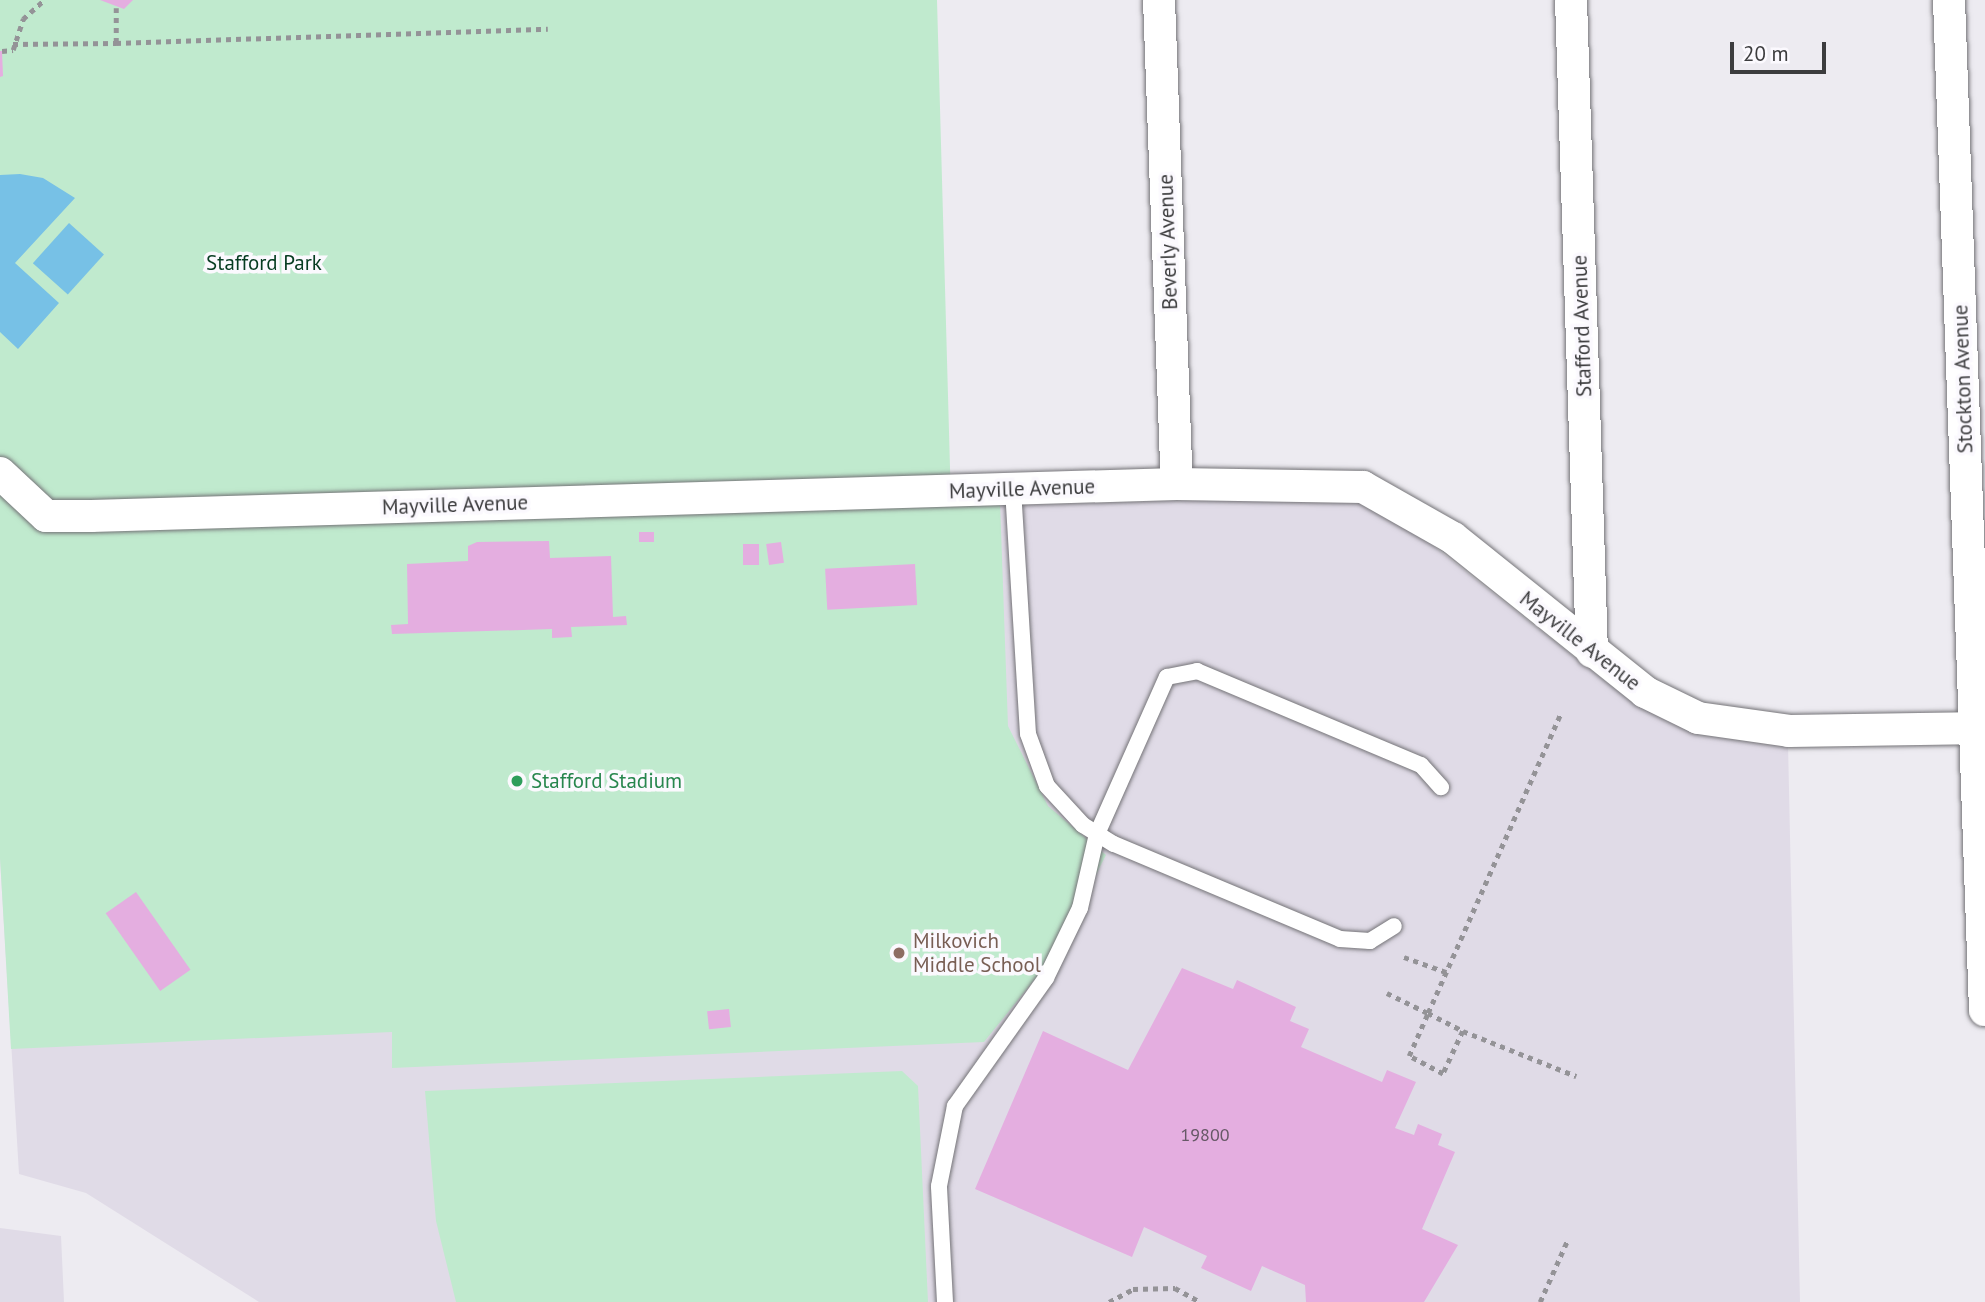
<!DOCTYPE html>
<html>
<head>
<meta charset="utf-8">
<style>
  body { margin:0 }
  #map { position:relative; width:1985px; height:1302px; overflow:hidden; background:#edebf1; font-family:"PT Sans",sans-serif }
  div>[style] { position:absolute }
  .built>* { inset:0; background:#e0dbe7 }
  .green>* { inset:0; background:#c0eace }
  .water>* { inset:0; background:#77c1e6; transform-origin:0 0 }
  .building>* { inset:0; background:#e4aee0; transform-origin:0 0 }
  .path>* { height:4.5px; margin-top:-2.25px; transform-origin:0; background:repeating-linear-gradient(90deg,#949397 0 5px,transparent 0 10px) }
  .roads { filter:drop-shadow(0 0 2px #747377) drop-shadow(0 0 2px #747377) }
  .lane>* { height:16px; margin:-8px; padding:0 8px; transform-origin:8px; border-radius:8px; background:#fff }
  .street>* { height:32px; margin:-16px; padding:0 16px; transform-origin:16px; border-radius:16px; background:#fff }
  .dots>* { width:19px; height:19px; translate:-50% -50%; box-sizing:border-box; border:4px solid #fbf9fe; border-radius:50% }
  span { translate:-50% -50%; white-space:nowrap; text-align:center; line-height:1.15; -webkit-text-stroke:7px #fbf9fe; paint-order:stroke }
  .number-label { font-size:18px; color:#665866 }
  .number-label span { -webkit-text-stroke-width:0 }
  .street-label { font-size:21px; color:#3c3c3e }
  .park-label { font-size:21px; color:#063c21 }
  .leisure-label { font-size:21px; color:#27864d }
  .left { translate:0 -50%; text-align:left }
  .education-label { font-size:21px; color:#785e54 }
  .scale { position:absolute; left:1730px; top:42px; width:96px; height:32px; box-sizing:border-box; border:4px solid #3c3c3e; border-top:0; padding-left:9px; font-size:21px; line-height:24px; white-space:nowrap; color:#3c3c3e; -webkit-text-stroke:5px #fbf9fe; paint-order:stroke }
</style>
</head>
<body>
<div id="map">
  <div class="built">
    <div style="clip-path:polygon(1349px 496px,1394px 515px,1606px 682px,1668px 714px,1788px 743px,1800px 1302px,259px 1302px,86px 1193px,19px 1174px,0 858px,0 533px)"></div>
    <div style="clip-path:polygon(0 1228px,61px 1236px,64px 1302px,0 1302px)"></div>
  </div>
  <div class="green">
    <div style="clip-path:polygon(0 0,937px 0,951px 503px,1000px 502px,1008px 726px,1048px 806px,1106px 855px,1056px 953px,984px 1042px,392px 1068px,392px 1032px,11px 1049px,0 858px)"></div>
    <div style="clip-path:polygon(902px 1071px,918px 1086px,928px 1302px,456px 1302px,436px 1221px,425px 1091px)"></div>
  </div>
  <div class="water">
    <div style="clip-path:polygon(20px 174px,43px 178px,75px 198px,15px 263px,59px 303px,18px 349px,0 332px,0 175px)"></div>
    <div style="left:69px;top:223px;width:47px;height:54px;rotate:42deg"></div>
  </div>
  <div class="building">
    <div style="clip-path:polygon(100px 0,133px 0,124px 9px)"></div>
    <div style="clip-path:polygon(0 51px,2px 51px,3px 76px,0 77px)"></div>
    <div style="left:639px;top:532px;width:15px;height:10px"></div>
    <div style="clip-path:polygon(549px 541px,550px 558px,611px 556px,613px 617px,626px 616px,627px 625px,571px 627px,572px 637px,552px 638px,552px 629px,392px 634px,391px 625px,408px 624px,407px 564px,468px 561px,468px 546px,477px 542px)"></div>
    <div style="left:781px;top:542px;width:21px;height:15px;rotate:82deg"></div>
    <div style="left:743px;top:544px;width:16px;height:21px"></div>
    <div style="left:915px;top:564px;width:41px;height:90px;rotate:87deg"></div>
    <div style="left:136px;top:892px;width:95px;height:37px;rotate:55deg"></div>
    <div style="clip-path:polygon(1182px 968px,1233px 989px,1237px 980px,1296px 1007px,1290px 1021px,1309px 1029px,1301px 1047px,1382px 1082px,1387px 1070px,1416px 1082px,1395px 1128px,1414px 1135px,1418px 1124px,1442px 1134px,1438px 1145px,1455px 1152px,1422px 1229px,1458px 1245px,1424px 1302px,1306px 1302px,1305px 1285px,1262px 1266px,1251px 1291px,1201px 1268px,1207px 1256px,1144px 1227px,1132px 1257px,975px 1189px,1043px 1031px,1128px 1070px)"></div>
    <div style="left:729px;top:1009px;width:18px;height:22px;rotate:84deg"></div>
  </div>
  <div class="path">
    <div style="left:116px;top:43px;width:432px;rotate:-1.9deg"></div>
    <div style="left:13px;top:44px;width:103px;rotate:-0.6deg"></div>
    <div style="left:116px;top:43px;width:35px;rotate:-90deg"></div>
    <div style="left:2px;top:51px;width:11px;rotate:-5deg"></div>
    <div style="left:13px;top:50px;width:33px;rotate:-72deg"></div>
    <div style="left:23px;top:19px;width:28px;rotate:-42deg"></div>
    <div style="left:1404px;top:957px;width:45px;rotate:19.7deg"></div>
    <div style="left:1387px;top:993px;width:46px;rotate:26deg"></div>
    <div style="left:1428px;top:1013px;width:326px;rotate:-66.1deg"></div>
    <div style="left:1428px;top:1013px;width:39px;rotate:27deg"></div>
    <div style="left:1463px;top:1031px;width:47px;rotate:114.9deg"></div>
    <div style="left:1443px;top:1074px;width:38px;rotate:-152deg"></div>
    <div style="left:1409px;top:1056px;width:47px;rotate:-66.2deg"></div>
    <div style="left:1463px;top:1031px;width:122px;rotate:21.7deg"></div>
    <div style="left:1109px;top:1302px;width:27px;rotate:-28deg"></div>
    <div style="left:1133px;top:1289px;width:42px;rotate:-1.4deg"></div>
    <div style="left:1175px;top:1288px;width:29px;rotate:29deg"></div>
    <div style="left:1540px;top:1302px;width:69px;rotate:-66deg"></div>
  </div>
  <div class="roads">
    <div class="lane">
      <div style="left:1013px;top:489px;width:245px;rotate:86.5deg"></div>
      <div style="left:1028px;top:734px;width:55px;rotate:69.9deg"></div>
      <div style="left:1047px;top:786px;width:53px;rotate:47.3deg"></div>
      <div style="left:1083px;top:825px;width:36px;rotate:32deg"></div>
      <div style="left:1114px;top:844px;width:245px;rotate:22.8deg"></div>
      <div style="left:1340px;top:939px;width:30px;rotate:4deg"></div>
      <div style="left:1370px;top:941px;width:28px;rotate:-32deg"></div>
      <div style="left:945px;top:1302px;width:116px;rotate:-93deg"></div>
      <div style="left:939px;top:1186px;width:82px;rotate:-78.7deg"></div>
      <div style="left:955px;top:1106px;width:157px;rotate:-54.6deg"></div>
      <div style="left:1046px;top:978px;width:78px;rotate:-64.1deg"></div>
      <div style="left:1080px;top:908px;width:76px;rotate:-77.1deg"></div>
      <div style="left:1097px;top:834px;width:172px;rotate:-66deg"></div>
      <div style="left:1167px;top:677px;width:31px;rotate:-11deg"></div>
      <div style="left:1197px;top:671px;width:243px;rotate:22.8deg"></div>
      <div style="left:1421px;top:765px;width:30px;rotate:48deg"></div>
    </div>
    <div class="street">
      <div style="left:1159px;top:0;width:484px;rotate:87.9deg"></div>
      <div style="left:1571px;top:0;width:652px;rotate:88.16deg"></div>
      <div style="left:1949px;top:0;width:1011px;rotate:87.96deg"></div>
      <div style="left:0;top:473px;width:63px;rotate:43.1deg"></div>
      <div style="left:46px;top:516px;width:45px"></div>
      <div style="left:91px;top:516px;width:1086px;rotate:-1.69deg"></div>
      <div style="left:1177px;top:484px;width:186px;rotate:0.9deg"></div>
      <div style="left:1363px;top:487px;width:103px;rotate:29.5deg"></div>
      <div style="left:1453px;top:538px;width:246px;rotate:38.7deg"></div>
      <div style="left:1645px;top:692px;width:59px;rotate:26.1deg"></div>
      <div style="left:1698px;top:718px;width:92px;rotate:8.1deg"></div>
      <div style="left:1789px;top:731px;width:196px;rotate:-0.9deg"></div>
    </div>
  </div>
  <div class="dots">
    <div style="left:517px;top:781px;background:#2e9e5b"></div>
    <div style="left:899px;top:953px;background:#8d6e63"></div>
  </div>
  <div class="number-label">
    <span style="left:1205px;top:1135px">19800</span>
  </div>
  <div class="street-label">
    <span style="left:1168px;top:242px;rotate:-92deg">Beverly Avenue</span>
    <span style="left:1582px;top:326px;rotate:-92deg">Stafford Avenue</span>
    <span style="left:1963px;top:379px;rotate:-92deg">Stockton Avenue</span>
    <span style="left:1022px;top:489px;rotate:-2deg">Mayville Avenue</span>
    <span style="left:455px;top:505px;rotate:-2deg">Mayville Avenue</span>
    <span style="left:1580px;top:641px;rotate:38deg">Mayville Avenue</span>
  </div>
  <div class="park-label">
    <span style="left:264px;top:263px">Stafford Park</span>
  </div>
  <div class="leisure-label">
    <span class="left" style="left:531px;top:781px">Stafford Stadium</span>
  </div>
  <div class="education-label">
    <span class="left" style="left:913px;top:953px">Milkovich<br>Middle School</span>
  </div>
  <div class="scale">20 m</div>
</div>
</body>
</html>
